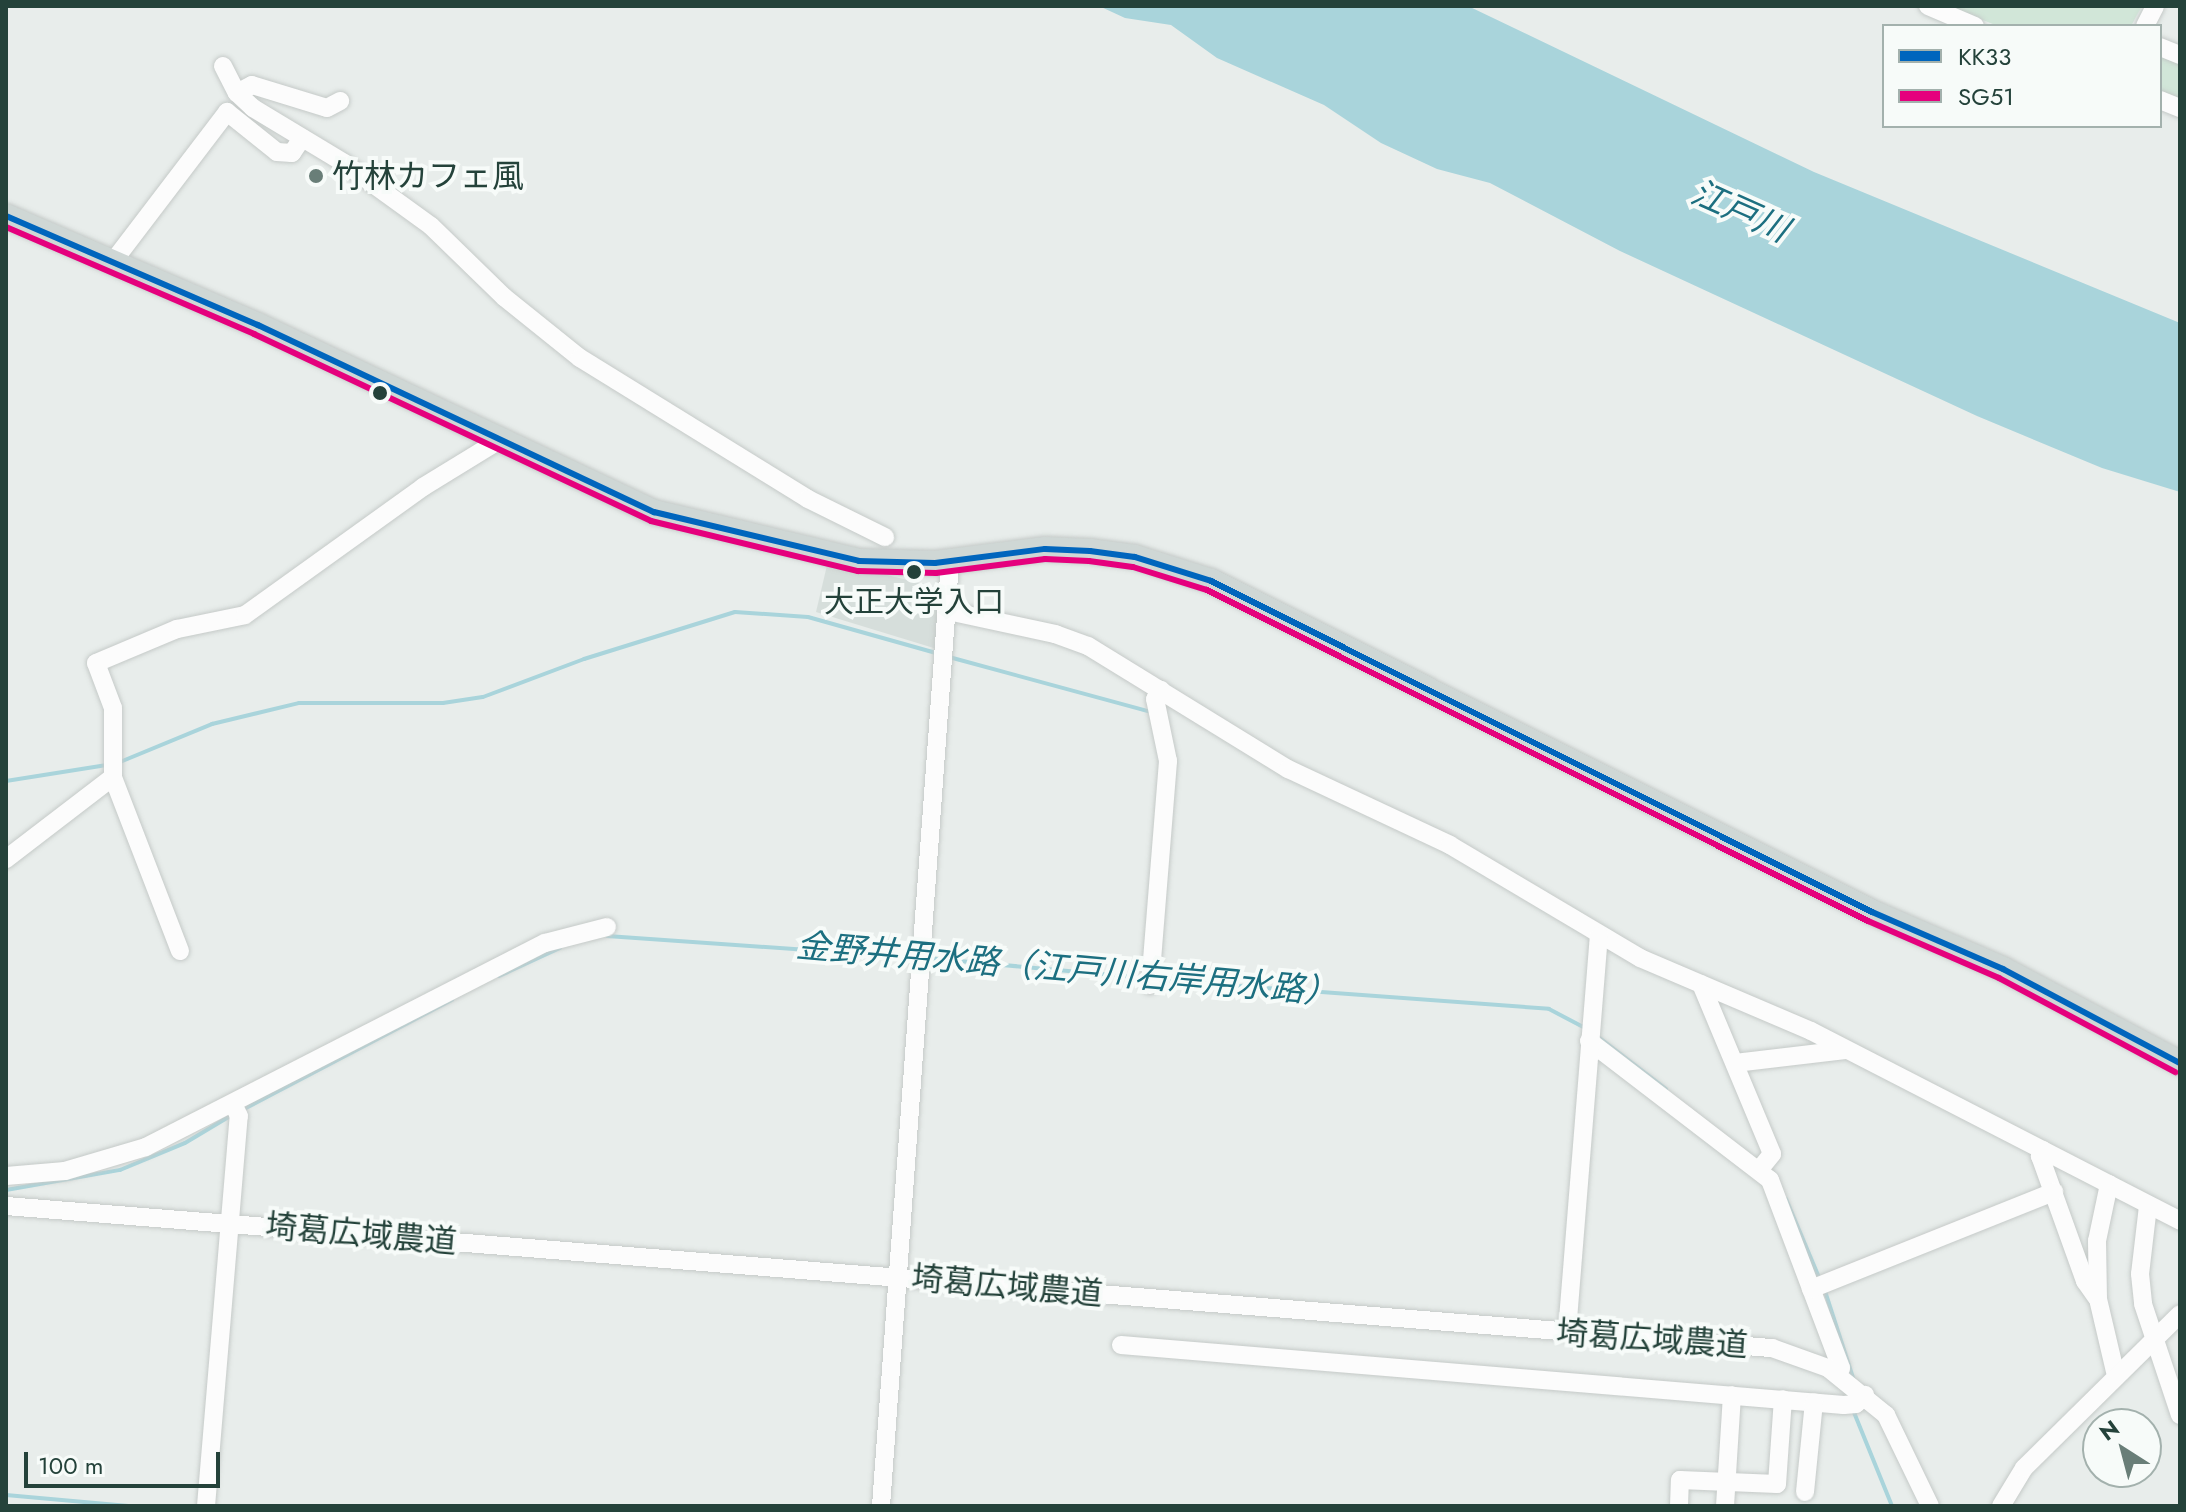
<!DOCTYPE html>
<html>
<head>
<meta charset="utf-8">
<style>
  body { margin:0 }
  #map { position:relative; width:2186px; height:1512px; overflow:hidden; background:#e8edeb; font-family:Jost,"Noto Sans JP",sans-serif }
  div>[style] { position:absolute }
  .built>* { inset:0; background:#d6dedb }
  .green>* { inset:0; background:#d1e6d8 }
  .water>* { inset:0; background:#a9d4db }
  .stream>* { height:4px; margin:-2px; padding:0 2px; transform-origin:2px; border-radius:2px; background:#a9d4db }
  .roads { filter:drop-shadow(0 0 2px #c5cac8) drop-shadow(0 0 2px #c5cac8) }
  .minor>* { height:18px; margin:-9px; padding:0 9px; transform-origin:9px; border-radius:9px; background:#fcfcfc }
  .major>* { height:24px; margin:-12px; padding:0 12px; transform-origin:12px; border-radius:12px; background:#cfd7d5 }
  .bus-1>* { height:6px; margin:-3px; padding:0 3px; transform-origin:3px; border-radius:3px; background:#0065bd }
  .bus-2>* { height:6px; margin:-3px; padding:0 3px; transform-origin:3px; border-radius:3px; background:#e5007d }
  .dots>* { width:22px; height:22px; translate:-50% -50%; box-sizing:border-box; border:4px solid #f7fbf9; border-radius:50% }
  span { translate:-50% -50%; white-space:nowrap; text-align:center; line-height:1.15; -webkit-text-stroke:8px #f7fbf9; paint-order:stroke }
  .bus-label { font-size:30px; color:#24423a }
  .poi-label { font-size:32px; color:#24423a }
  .left { translate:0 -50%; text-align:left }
  .street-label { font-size:32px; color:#24423a }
  .water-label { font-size:34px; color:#1c6f80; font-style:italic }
  .frame { position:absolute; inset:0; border:8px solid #24423a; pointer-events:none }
  .legend { position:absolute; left:1882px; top:24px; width:280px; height:104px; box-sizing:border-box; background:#f7fbf9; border:2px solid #a3b1ad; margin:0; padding:10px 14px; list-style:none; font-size:24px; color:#24423a }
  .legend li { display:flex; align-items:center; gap:16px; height:40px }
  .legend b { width:40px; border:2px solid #a3b1ad }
  .north { position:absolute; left:2082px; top:1408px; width:80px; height:80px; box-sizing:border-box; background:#f7fbf9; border:2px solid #a3b1ad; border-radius:50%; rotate:324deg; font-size:22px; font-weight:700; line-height:32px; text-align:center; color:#24423a }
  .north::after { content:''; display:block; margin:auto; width:28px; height:36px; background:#697e78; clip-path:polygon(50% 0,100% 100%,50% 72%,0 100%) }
  .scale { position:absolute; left:24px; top:1452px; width:196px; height:36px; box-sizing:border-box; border:4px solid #24423a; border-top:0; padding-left:10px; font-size:24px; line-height:28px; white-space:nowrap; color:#24423a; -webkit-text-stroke:6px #f7fbf9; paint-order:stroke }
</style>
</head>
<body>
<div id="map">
  <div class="built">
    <div style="clip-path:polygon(828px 561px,937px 587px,941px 594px,937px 649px,816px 612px)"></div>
  </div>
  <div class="green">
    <div style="clip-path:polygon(1947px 6px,2142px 6px,2131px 26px,1998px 26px)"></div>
    <div style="clip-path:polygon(2160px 53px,2180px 63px,2180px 99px,2160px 91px)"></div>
  </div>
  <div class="water">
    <div style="clip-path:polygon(1099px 6px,1468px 6px,1814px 172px,2180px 323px,2180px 492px,2102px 468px,1977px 416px,1620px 251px,1490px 183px,1437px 169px,1381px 143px,1324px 105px,1217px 58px,1171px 25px,1125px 18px)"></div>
  </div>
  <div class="stream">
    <div style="left:949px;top:657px;width:210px;rotate:15.2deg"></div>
    <div style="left:120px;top:762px;width:100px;rotate:-22.4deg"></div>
    <div style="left:212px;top:724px;width:89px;rotate:-13.6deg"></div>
    <div style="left:299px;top:703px;width:144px"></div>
    <div style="left:443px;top:703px;width:40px;rotate:-8.5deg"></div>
    <div style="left:483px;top:697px;width:108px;rotate:-20.6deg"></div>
    <div style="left:584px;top:659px;width:158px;rotate:-17.3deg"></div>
    <div style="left:735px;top:612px;width:73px;rotate:3.9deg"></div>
    <div style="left:808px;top:617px;width:133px;rotate:15.7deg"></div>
    <div style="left:6px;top:781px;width:102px;rotate:-9deg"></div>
    <div style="left:607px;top:936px;width:312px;rotate:4deg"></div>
    <div style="left:926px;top:958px;width:220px;rotate:5.2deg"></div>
    <div style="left:499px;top:976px;width:67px;rotate:-24.7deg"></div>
    <div style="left:1157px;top:980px;width:393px;rotate:4.2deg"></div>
    <div style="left:1549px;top:1009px;width:43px;rotate:27.8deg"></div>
    <div style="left:1597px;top:1036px;width:87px;rotate:37.5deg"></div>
    <div style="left:244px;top:1109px;width:235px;rotate:-27.7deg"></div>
    <div style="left:6px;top:1190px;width:116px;rotate:-10deg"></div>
    <div style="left:120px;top:1170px;width:70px;rotate:-22.6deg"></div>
    <div style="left:185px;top:1143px;width:55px;rotate:-30.8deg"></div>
    <div style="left:1786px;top:1199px;width:88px;rotate:67.2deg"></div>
    <div style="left:1825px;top:1291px;width:95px;rotate:72.1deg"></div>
    <div style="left:1853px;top:1410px;width:104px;rotate:67.9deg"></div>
    <div style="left:6px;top:1495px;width:123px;rotate:5.1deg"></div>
  </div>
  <div class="roads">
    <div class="minor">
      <div style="left:1928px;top:6px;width:51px;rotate:23.1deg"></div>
      <div style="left:2145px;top:26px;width:22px;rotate:-63deg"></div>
      <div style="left:2160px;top:47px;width:22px;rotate:22deg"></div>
      <div style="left:223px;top:66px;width:30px;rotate:63deg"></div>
      <div style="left:237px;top:93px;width:22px;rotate:43deg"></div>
      <div style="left:253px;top:108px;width:106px;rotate:31.1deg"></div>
      <div style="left:344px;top:163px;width:107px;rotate:35.9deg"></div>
      <div style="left:431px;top:226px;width:102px;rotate:44.2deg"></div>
      <div style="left:504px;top:297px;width:97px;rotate:38.8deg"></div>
      <div style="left:580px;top:358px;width:268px;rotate:31.7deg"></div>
      <div style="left:808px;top:499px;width:86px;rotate:26.3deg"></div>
      <div style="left:237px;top:93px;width:17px;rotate:-28deg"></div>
      <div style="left:252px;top:85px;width:78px;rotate:17deg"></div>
      <div style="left:327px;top:108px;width:15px;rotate:-28deg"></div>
      <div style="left:2160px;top:100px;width:22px;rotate:22deg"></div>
      <div style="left:112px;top:263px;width:190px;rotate:-52.7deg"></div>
      <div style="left:227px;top:112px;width:64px;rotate:38.7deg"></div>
      <div style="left:277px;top:152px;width:15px;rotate:4deg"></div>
      <div style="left:292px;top:153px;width:18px;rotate:-56deg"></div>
      <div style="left:948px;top:611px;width:109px;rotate:12.1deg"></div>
      <div style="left:1055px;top:634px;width:35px;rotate:20deg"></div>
      <div style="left:1088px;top:646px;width:235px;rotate:31.6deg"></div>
      <div style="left:1288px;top:769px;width:179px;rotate:25.1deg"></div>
      <div style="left:1450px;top:845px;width:221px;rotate:30.7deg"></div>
      <div style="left:1640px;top:958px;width:186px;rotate:23.1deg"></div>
      <div style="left:1811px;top:1031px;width:415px;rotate:27.2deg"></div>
      <div style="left:6px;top:859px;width:135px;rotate:-37.5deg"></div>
      <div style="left:180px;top:951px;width:186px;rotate:-111.1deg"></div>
      <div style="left:113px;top:777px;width:69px;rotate:-90deg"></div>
      <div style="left:113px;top:708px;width:48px;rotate:-110.7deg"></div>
      <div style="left:96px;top:663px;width:88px;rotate:-22.8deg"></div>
      <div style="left:177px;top:629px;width:69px;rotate:-11.6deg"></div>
      <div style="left:245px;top:615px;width:219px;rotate:-35.7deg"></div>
      <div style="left:423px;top:487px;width:94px;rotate:-31.5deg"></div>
      <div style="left:1701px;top:984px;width:184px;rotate:67.3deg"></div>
      <div style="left:1772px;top:1154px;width:21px;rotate:129deg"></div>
      <div style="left:1150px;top:985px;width:225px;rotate:-85.4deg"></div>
      <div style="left:1168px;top:761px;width:63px;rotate:-101.8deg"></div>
      <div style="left:1155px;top:699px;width:11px;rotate:-56deg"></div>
      <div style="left:1589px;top:1041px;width:228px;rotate:37.5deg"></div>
      <div style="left:1770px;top:1180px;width:201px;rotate:69.3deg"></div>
      <div style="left:1841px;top:1368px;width:8px;rotate:113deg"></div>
      <div style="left:1735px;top:1063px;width:111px;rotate:-6.7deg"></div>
      <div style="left:2043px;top:1150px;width:7px;rotate:117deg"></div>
      <div style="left:2040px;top:1156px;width:133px;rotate:70.2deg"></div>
      <div style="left:2085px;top:1281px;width:19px;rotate:55deg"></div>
      <div style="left:6px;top:1176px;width:59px;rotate:-4.8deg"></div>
      <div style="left:65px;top:1171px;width:84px;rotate:-16.5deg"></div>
      <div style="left:146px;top:1147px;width:448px;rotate:-27.1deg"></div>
      <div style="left:545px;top:943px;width:64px;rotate:-14.5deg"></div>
      <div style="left:2109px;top:1184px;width:58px;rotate:101.9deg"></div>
      <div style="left:2097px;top:1241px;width:58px;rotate:89deg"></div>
      <div style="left:2098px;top:1299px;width:79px;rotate:76.8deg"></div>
      <div style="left:6px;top:1206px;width:1772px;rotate:4.6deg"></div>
      <div style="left:1772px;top:1348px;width:59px;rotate:19.7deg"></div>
      <div style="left:1828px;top:1368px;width:75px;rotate:39deg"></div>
      <div style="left:1886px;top:1415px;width:101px;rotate:64.2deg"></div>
      <div style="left:2148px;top:1206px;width:68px;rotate:96.7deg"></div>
      <div style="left:2140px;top:1274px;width:30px;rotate:84deg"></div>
      <div style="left:2143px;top:1304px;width:117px;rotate:71.6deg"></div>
      <div style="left:1811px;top:1289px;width:262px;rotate:-21.8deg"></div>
      <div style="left:1567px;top:1332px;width:397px;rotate:-85.4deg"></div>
      <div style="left:1121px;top:1345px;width:725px;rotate:4.74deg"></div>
      <div style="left:1844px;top:1405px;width:12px;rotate:-5deg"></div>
      <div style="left:1856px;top:1404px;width:13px;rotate:-45deg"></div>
      <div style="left:1805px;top:1492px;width:90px;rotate:-84.3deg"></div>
      <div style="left:206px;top:1506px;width:391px;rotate:-85.2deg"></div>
      <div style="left:239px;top:1116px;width:13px;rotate:-117deg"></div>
      <div style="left:881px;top:1506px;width:947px;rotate:-85.82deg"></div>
      <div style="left:1679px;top:1506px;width:26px;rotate:-88deg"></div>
      <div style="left:1680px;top:1480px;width:97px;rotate:2.4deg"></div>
      <div style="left:1777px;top:1484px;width:85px;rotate:-86deg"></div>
      <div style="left:1725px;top:1506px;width:111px;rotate:-86.4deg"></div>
      <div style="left:2001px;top:1506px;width:44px;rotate:-58.8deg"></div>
      <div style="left:2024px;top:1468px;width:219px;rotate:-44.6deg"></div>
    </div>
    <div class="major">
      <div style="left:6px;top:216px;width:275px;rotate:23.4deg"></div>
      <div style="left:258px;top:325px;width:438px;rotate:25.3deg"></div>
      <div style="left:654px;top:512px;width:211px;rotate:13.4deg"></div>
      <div style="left:859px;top:561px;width:76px;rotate:1.5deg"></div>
      <div style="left:935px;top:563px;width:111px;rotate:-7.3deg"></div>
      <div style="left:1045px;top:549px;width:45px;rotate:2.5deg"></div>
      <div style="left:1090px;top:551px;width:45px;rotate:7.6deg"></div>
      <div style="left:1135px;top:557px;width:80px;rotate:17.5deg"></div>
      <div style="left:1211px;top:581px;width:739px;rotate:26.6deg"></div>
      <div style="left:1872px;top:912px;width:143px;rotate:23.5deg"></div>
      <div style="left:2003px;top:969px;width:200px;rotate:28deg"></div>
    </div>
  </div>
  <div class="bus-1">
    <div style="left:6px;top:216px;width:275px;rotate:23.4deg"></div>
    <div style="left:258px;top:325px;width:438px;rotate:25.3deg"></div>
    <div style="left:654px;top:512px;width:211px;rotate:13.4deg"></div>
    <div style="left:859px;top:561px;width:76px;rotate:1.5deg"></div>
    <div style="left:935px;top:563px;width:111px;rotate:-7.3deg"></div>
    <div style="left:1045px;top:549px;width:45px;rotate:2.5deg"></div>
    <div style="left:1090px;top:551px;width:45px;rotate:7.6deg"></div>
    <div style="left:1135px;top:557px;width:80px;rotate:17.5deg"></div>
    <div style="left:1211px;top:581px;width:739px;rotate:26.6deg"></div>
    <div style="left:1872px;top:912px;width:143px;rotate:23.5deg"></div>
    <div style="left:2003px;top:969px;width:200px;rotate:28deg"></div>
  </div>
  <div class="bus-2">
    <div style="left:6px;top:227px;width:270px;rotate:23.3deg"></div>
    <div style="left:254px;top:334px;width:439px;rotate:25.2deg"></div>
    <div style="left:651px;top:521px;width:213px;rotate:13.6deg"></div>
    <div style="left:858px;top:571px;width:78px;rotate:1.5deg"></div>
    <div style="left:936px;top:573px;width:110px;rotate:-7.3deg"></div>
    <div style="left:1045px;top:559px;width:44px;rotate:2.6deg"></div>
    <div style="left:1089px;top:561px;width:44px;rotate:7.8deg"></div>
    <div style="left:1133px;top:567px;width:77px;rotate:17.3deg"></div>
    <div style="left:1207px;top:590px;width:739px;rotate:26.6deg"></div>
    <div style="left:1868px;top:921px;width:143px;rotate:23.5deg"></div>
    <div style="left:1999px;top:978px;width:200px;rotate:28.1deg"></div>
  </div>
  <div class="dots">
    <div style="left:316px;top:176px;background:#697e78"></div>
    <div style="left:380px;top:393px;background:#24423a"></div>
    <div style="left:914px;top:572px;background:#24423a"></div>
  </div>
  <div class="bus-label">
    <span style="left:914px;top:602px">大正大学入口</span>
  </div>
  <div class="poi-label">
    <span class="left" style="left:332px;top:176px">竹林カフェ風</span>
  </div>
  <div class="street-label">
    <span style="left:361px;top:1234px;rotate:5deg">埼葛広域農道</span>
    <span style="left:1007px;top:1286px;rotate:5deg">埼葛広域農道</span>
    <span style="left:1652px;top:1339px;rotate:4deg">埼葛広域農道</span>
  </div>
  <div class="water-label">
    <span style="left:1740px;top:211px;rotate:24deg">江戸川</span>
    <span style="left:1067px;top:969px;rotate:5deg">金野井用水路（江戸川右岸用水路）</span>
  </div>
  <div class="frame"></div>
  <ul class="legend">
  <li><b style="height:10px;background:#0065bd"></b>KK33</li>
  <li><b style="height:10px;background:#e5007d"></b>SG51</li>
  </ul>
  <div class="north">N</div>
  <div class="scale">100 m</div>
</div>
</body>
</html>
